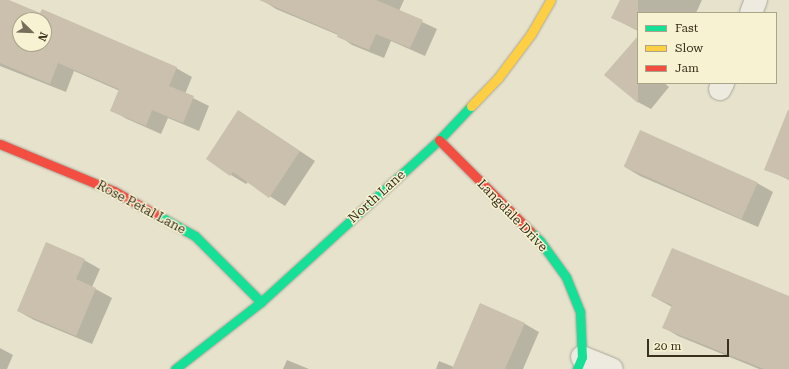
<!DOCTYPE html>
<html>
<head>
<meta charset="utf-8">
<style>
  body { margin:0 }
  #map { position:relative; width:789px; height:369px; overflow:hidden; background:#e6e2cc; font-family:"Roboto Serif",serif }
  div>[style] { position:absolute }
  .shadow>* { inset:0; background:#0003 }
  .building>* { inset:0; background:#cac0ad; transform-origin:0 0 }
  .roads { filter:drop-shadow(0 0 1px #aba696) drop-shadow(0 0 1px #aba696) }
  .street>* { height:22px; margin:-11px; padding:0 11px; transform-origin:11px; border-radius:11px; background:#edebdf }
  .fast>* { height:9px; margin:-4.5px; padding:0 4.5px; transform-origin:4.5px; border-radius:4.5px; background:#16e098 }
  .slow>* { height:9px; margin:-4.5px; padding:0 4.5px; transform-origin:4.5px; border-radius:4.5px; background:#ffcf43 }
  .jam>* { height:9px; margin:-4.5px; padding:0 4.5px; transform-origin:4.5px; border-radius:4.5px; background:#f24e42 }
  span { translate:-50% -50%; white-space:nowrap; text-align:center; line-height:1.15; -webkit-text-stroke:3px #f7f2d2; paint-order:stroke }
  .street-label { font-size:13px; color:#3a301d }
  .legend { position:absolute; left:637px; top:12px; width:140px; height:72px; box-sizing:border-box; background:#f7f2d2; border:1px solid #aba48a; margin:0; padding:5px 7px; list-style:none; font-size:12px; color:#3a301d }
  .legend li { display:flex; align-items:center; gap:8px; height:20px }
  .legend b { width:20px; border:1px solid #aba48a }
  .north { position:absolute; left:12px; top:12px; width:40px; height:40px; box-sizing:border-box; background:#f7f2d2; border:1px solid #aba48a; border-radius:50%; rotate:113deg; font-size:11px; font-weight:700; line-height:16px; text-align:center; color:#3a301d }
  .north::after { content:''; display:block; margin:auto; width:14px; height:18px; background:#766e5a; clip-path:polygon(50% 0,100% 100%,50% 72%,0 100%) }
  .scale { position:absolute; left:647px; top:339px; width:82px; height:18px; box-sizing:border-box; border:2px solid #3a301d; border-top:0; padding-left:5px; font-size:12px; line-height:14px; white-space:nowrap; color:#3a301d; -webkit-text-stroke:3px #f7f2d2; paint-order:stroke }
</style>
</head>
<body>
<div id="map">
  <div class="shadow">
    <div style="clip-path:polygon(evenodd,0 0,6px 0,176px 68px,192px 77px,185px 94px,209px 106px,199px 131px,168px 118px,161px 134px,127px 119px,111px 110px,120px 91px,74px 71px,66px 92px,0 66px,0 0,20px 20px,44px 20px,44px 44px,20px 44px,20px 20px)"></div>
    <div style="clip-path:polygon(262px 0,404px 0,399px 11px,437px 29px,425px 56px,391px 41px,384px 58px,352px 45px,338px 35px,276px 9px)"></div>
    <div style="clip-path:polygon(621px 0,702px 0,696px 13px,638px 13px,638px 31px,613px 18px)"></div>
    <div style="clip-path:polygon(638px 37px,638px 83px,664px 83px,669px 87px,651px 109px,636px 101px)"></div>
    <div style="clip-path:polygon(789px 109px,789px 180px,766px 169px)"></div>
    <div style="clip-path:polygon(239px 111px,315px 161px,285px 206px,248px 182px,246px 184px,231px 175px,207px 159px)"></div>
    <div style="clip-path:polygon(625px 167px,757px 183px,773px 192px,758px 227px,640px 176px)"></div>
    <div style="clip-path:polygon(84px 260px,100px 269px,92px 287px,112px 298px,92px 344px,34px 320px,18px 311px)"></div>
    <div style="clip-path:polygon(652px 296px,789px 298px,789px 369px,759px 369px,678px 336px,663px 327px,672px 307px)"></div>
    <div style="clip-path:polygon(480px 305px,525px 324px,539px 332px,523px 369px,436px 369px,439px 361px,454px 367px)"></div>
    <div style="clip-path:polygon(0 348px,13px 355px,7px 369px,0 369px)"></div>
    <div style="clip-path:polygon(287px 360px,309px 369px,283px 369px)"></div>
  </div>
  <div class="building">
    <div style="clip-path:polygon(evenodd,0 0,9px 0,40px 13px,42px 9px,177px 67px,169px 86px,194px 96px,183px 123px,152px 110px,146px 126px,110px 111px,119px 89px,58px 63px,50px 84px,0 63px,0 0,20px 20px,44px 20px,44px 44px,20px 44px,20px 20px)"></div>
    <div style="clip-path:polygon(259px 0,376px 0,423px 20px,410px 48px,376px 34px,369px 50px,337px 37px,338px 34px)"></div>
    <div style="clip-path:polygon(620px 0,638px 0,638px 30px,611px 18px)"></div>
    <div style="clip-path:polygon(638px 36px,638px 103px,604px 75px)"></div>
    <div style="clip-path:polygon(238px 110px,300px 151px,269px 198px,233px 172px,230px 176px,206px 159px)"></div>
    <div style="clip-path:polygon(788px 110px,789px 111px,789px 179px,764px 170px)"></div>
    <div style="left:640px;top:130px;width:129px;height:40px;rotate:24deg"></div>
    <div style="clip-path:polygon(46px 242px,85px 259px,76px 279px,96px 288px,76px 336px,17px 311px)"></div>
    <div style="clip-path:polygon(672px 248px,789px 296px,789px 369px,764px 369px,662px 328px,672px 305px,651px 296px)"></div>
    <div style="clip-path:polygon(480px 303px,525px 323px,505px 369px,452px 369px)"></div>
  </div>
  <div class="roads">
    <div class="street">
      <div style="left:751px;top:13px;width:14px;rotate:-69deg"></div>
      <div style="left:720px;top:89px;width:7px;rotate:-63deg"></div>
      <div style="left:582px;top:357px;width:32px;rotate:22deg"></div>
    </div>
    <div class="fast">
      <div style="left:157px;top:215px;width:43px;rotate:28.9deg"></div>
      <div style="left:195px;top:236px;width:93px;rotate:45deg"></div>
      <div style="left:530px;top:231px;width:14px;rotate:45deg"></div>
      <div style="left:540px;top:241px;width:44px;rotate:54.2deg"></div>
      <div style="left:566px;top:277px;width:38px;rotate:68deg"></div>
      <div style="left:580px;top:312px;width:45px;rotate:87.5deg"></div>
      <div style="left:582px;top:357px;width:13px;rotate:113deg"></div>
      <div style="left:175px;top:369px;width:109px;rotate:-37.9deg"></div>
      <div style="left:261px;top:302px;width:241px;rotate:-42.3deg"></div>
      <div style="left:439px;top:140px;width:47px;rotate:-46.7deg"></div>
    </div>
    <div class="slow">
      <div style="left:471px;top:106px;width:39px;rotate:-46deg"></div>
      <div style="left:498px;top:78px;width:55px;rotate:-53.1deg"></div>
      <div style="left:531px;top:34px;width:39px;rotate:-60deg"></div>
    </div>
    <div class="jam">
      <div style="left:439px;top:140px;width:129px;rotate:45deg"></div>
      <div style="left:0;top:144px;width:123px;rotate:22.4deg"></div>
      <div style="left:114px;top:191px;width:49px;rotate:29.2deg"></div>
    </div>
  </div>
  <div class="street-label">
    <span style="left:377px;top:197px;rotate:-42deg">North Lane</span>
    <span style="left:141px;top:208px;rotate:28deg">Rose Petal Lane</span>
    <span style="left:512px;top:216px;rotate:46deg">Langdale Drive</span>
  </div>
  <ul class="legend">
  <li><b style="height:5px;background:#16e098"></b>Fast</li>
  <li><b style="height:5px;background:#ffcf43"></b>Slow</li>
  <li><b style="height:5px;background:#f24e42"></b>Jam</li>
  </ul>
  <div class="north">N</div>
  <div class="scale">20 m</div>
</div>
</body>
</html>
